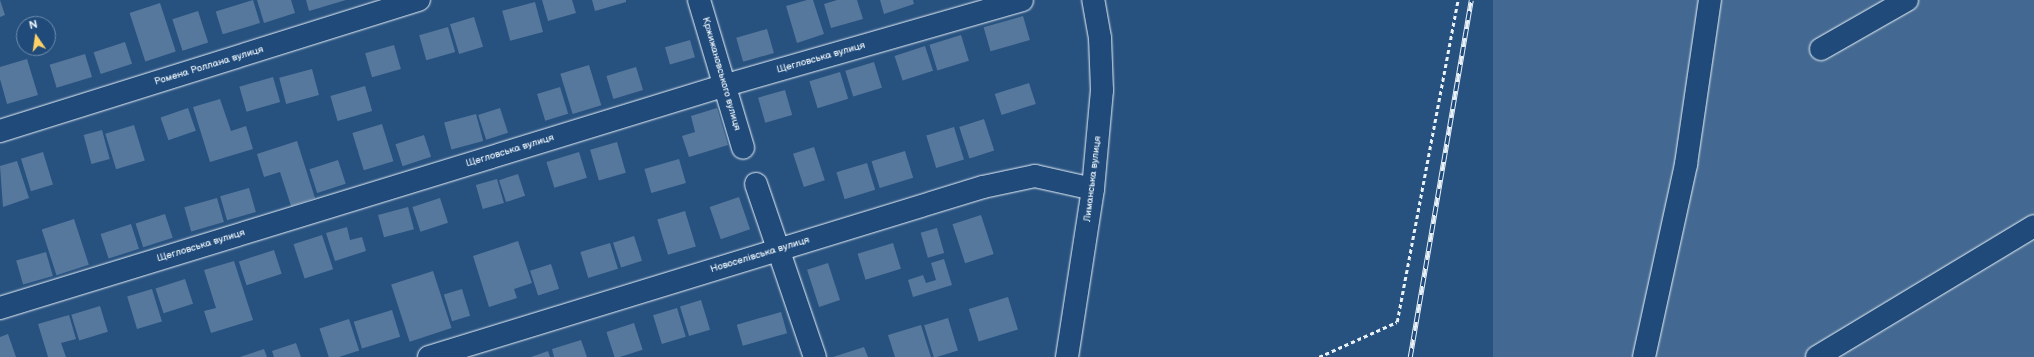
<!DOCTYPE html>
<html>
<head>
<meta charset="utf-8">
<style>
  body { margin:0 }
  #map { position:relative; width:2034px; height:357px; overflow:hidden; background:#27517f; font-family:"Balsamiq Sans",sans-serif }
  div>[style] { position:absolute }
  .green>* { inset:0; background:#436891; transform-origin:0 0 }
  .building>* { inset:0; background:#57789d; transform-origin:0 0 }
  .path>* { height:2.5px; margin-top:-1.25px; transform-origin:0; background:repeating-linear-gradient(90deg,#e8f1f8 0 4px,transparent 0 7px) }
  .roads { filter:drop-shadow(0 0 1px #e8f1f8) drop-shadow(0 0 1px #e8f1f8) }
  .minor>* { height:22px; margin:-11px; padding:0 11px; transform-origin:11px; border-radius:11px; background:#1f4a7a }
  .rail>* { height:4.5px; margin-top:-2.25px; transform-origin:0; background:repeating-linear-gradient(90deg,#1f4a7a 0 9px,#e8f1f8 0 18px); box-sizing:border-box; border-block:1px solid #e8f1f8 }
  span { translate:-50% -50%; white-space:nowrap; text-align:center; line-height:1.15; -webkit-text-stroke:4px #1f4a7a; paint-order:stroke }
  .street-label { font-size:10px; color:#e8f1f8 }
  .north { position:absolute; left:16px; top:16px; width:40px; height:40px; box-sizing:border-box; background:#1f4a7a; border:1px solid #6f8dac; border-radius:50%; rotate:347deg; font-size:11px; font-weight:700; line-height:16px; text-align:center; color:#e8f1f8 }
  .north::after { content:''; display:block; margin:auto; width:14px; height:18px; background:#ffd166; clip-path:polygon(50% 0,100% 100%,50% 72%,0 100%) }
</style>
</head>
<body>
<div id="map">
  <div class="green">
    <div style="left:1493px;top:0;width:541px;height:360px"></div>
  </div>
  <div class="building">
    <div style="clip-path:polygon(0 0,5px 15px,0 17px)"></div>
    <div style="left:253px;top:0;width:24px;height:39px;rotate:73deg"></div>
    <div style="clip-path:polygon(257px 0,291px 0,295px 13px,264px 23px)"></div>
    <div style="clip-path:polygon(306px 0,346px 0,309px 11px)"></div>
    <div style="clip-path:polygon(542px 0,572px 0,576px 13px,548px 21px)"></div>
    <div style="clip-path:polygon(592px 0,626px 0,626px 2px,595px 11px)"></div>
    <div style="clip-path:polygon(807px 0,813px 0,824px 34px,797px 43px,786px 6px)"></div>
    <div style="clip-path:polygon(837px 0,857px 0,863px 19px,831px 28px,824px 4px)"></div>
    <div style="clip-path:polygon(880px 0,913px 0,914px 4px,884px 14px)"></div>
    <div style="left:535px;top:2px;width:31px;height:34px;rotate:75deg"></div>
    <div style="left:160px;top:3px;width:51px;height:32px;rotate:72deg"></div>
    <div style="left:198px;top:11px;width:33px;height:27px;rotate:72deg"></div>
    <div style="left:1023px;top:16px;width:25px;height:41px;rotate:74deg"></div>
    <div style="left:474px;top:17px;width:31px;height:25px;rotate:73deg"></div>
    <div style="left:448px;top:27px;width:26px;height:30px;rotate:74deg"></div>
    <div style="left:767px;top:29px;width:25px;height:32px;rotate:74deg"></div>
    <div style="left:961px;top:35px;width:27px;height:33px;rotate:73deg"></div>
    <div style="left:690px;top:40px;width:18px;height:26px;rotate:74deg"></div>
    <div style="left:125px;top:42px;width:23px;height:33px;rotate:72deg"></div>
    <div style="left:394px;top:45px;width:25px;height:30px;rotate:74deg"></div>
    <div style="left:925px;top:46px;width:26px;height:32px;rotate:72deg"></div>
    <div style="left:85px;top:54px;width:24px;height:37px;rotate:73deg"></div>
    <div style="clip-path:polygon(27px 59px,38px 95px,7px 104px,0 79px,0 67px)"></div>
    <div style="left:874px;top:62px;width:27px;height:30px;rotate:73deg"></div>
    <div style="left:589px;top:65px;width:42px;height:30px;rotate:73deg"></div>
    <div style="left:636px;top:67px;width:24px;height:31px;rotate:73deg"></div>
    <div style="left:312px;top:69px;width:27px;height:34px;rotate:75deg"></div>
    <div style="left:840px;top:72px;width:28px;height:32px;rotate:73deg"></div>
    <div style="left:273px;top:77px;width:26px;height:35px;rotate:74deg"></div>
    <div style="left:1029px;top:83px;width:22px;height:36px;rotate:72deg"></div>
    <div style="left:365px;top:86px;width:26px;height:36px;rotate:74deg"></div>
    <div style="left:560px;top:87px;width:28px;height:24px;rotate:73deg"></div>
    <div style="left:785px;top:90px;width:26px;height:28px;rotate:74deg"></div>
    <div style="clip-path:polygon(220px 99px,231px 131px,246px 126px,253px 149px,210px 162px,193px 107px)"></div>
    <div style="left:188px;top:108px;width:24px;height:29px;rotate:71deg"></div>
    <div style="left:500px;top:108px;width:26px;height:23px;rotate:72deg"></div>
    <div style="clip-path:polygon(717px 108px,728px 145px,689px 157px,682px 136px,695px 132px,691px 116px)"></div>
    <div style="left:476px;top:114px;width:28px;height:33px;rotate:75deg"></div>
    <div style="left:984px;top:119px;width:33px;height:26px;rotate:72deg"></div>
    <div style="left:382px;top:124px;width:39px;height:31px;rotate:73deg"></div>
    <div style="left:134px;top:125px;width:37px;height:30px;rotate:73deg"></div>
    <div style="left:954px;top:127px;width:34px;height:29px;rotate:73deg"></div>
    <div style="left:102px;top:130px;width:30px;height:19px;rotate:75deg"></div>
    <div style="left:424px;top:135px;width:23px;height:30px;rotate:72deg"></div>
    <div style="clip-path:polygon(297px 141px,315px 198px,291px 206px,280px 172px,264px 177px,257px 154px)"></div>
    <div style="left:617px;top:142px;width:32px;height:28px;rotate:74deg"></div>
    <div style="left:814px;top:147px;width:35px;height:22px;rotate:72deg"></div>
    <div style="left:905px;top:151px;width:28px;height:35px;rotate:73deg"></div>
    <div style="left:43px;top:152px;width:34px;height:23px;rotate:73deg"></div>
    <div style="left:579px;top:152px;width:27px;height:34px;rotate:73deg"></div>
    <div style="left:679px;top:159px;width:25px;height:36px;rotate:74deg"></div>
    <div style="left:338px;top:160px;width:25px;height:30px;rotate:72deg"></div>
    <div style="clip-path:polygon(17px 161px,29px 198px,3px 207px,0 166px)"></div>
    <div style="left:867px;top:163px;width:28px;height:32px;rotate:73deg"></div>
    <div style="left:518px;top:174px;width:23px;height:20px;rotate:72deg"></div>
    <div style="left:497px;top:179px;width:25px;height:22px;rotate:74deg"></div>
    <div style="left:249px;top:188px;width:25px;height:30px;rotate:74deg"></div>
    <div style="left:739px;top:197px;width:34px;height:31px;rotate:71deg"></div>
    <div style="left:217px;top:198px;width:25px;height:34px;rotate:74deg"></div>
    <div style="left:440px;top:198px;width:26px;height:29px;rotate:72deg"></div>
    <div style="left:408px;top:207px;width:23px;height:31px;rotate:75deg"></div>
    <div style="left:685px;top:211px;width:37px;height:29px;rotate:73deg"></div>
    <div style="left:165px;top:214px;width:25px;height:31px;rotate:72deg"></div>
    <div style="left:981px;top:215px;width:41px;height:30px;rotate:72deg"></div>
    <div style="left:74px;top:219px;width:48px;height:34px;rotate:72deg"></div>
    <div style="left:131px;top:224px;width:26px;height:32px;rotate:72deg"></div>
    <div style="clip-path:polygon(347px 227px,350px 240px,362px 237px,366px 251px,335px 261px,326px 233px)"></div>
    <div style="left:937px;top:228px;width:26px;height:17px;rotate:74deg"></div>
    <div style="left:322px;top:235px;width:36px;height:30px;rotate:72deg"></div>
    <div style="left:634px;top:236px;width:26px;height:22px;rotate:72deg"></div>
    <div style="clip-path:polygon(518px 241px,532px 283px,514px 289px,517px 298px,489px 307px,473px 256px)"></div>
    <div style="left:610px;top:243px;width:27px;height:31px;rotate:73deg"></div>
    <div style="left:893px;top:243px;width:27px;height:37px;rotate:73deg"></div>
    <div style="left:274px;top:250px;width:25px;height:37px;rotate:72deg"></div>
    <div style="left:46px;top:252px;width:25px;height:31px;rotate:74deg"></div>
    <div style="clip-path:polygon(944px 259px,952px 285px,913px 297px,908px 280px,923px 275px,926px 283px,936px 280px,931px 263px)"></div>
    <div style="clip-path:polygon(234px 261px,253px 320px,211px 333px,204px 311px,216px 308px,204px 270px)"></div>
    <div style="left:828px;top:263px;width:39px;height:22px;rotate:72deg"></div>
    <div style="left:551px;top:264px;width:26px;height:22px;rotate:72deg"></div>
    <div style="left:433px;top:271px;width:60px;height:44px;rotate:72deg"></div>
    <div style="left:185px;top:279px;width:26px;height:31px;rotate:72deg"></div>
    <div style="left:152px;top:289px;width:34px;height:26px;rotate:73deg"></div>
    <div style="left:462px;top:289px;width:28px;height:19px;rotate:73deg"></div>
    <div style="left:1008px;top:297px;width:34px;height:41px;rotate:73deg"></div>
    <div style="left:701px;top:300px;width:31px;height:22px;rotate:73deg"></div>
    <div style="left:100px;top:306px;width:27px;height:30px;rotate:73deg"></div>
    <div style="left:677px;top:308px;width:30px;height:25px;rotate:73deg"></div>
    <div style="left:392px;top:310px;width:28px;height:40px;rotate:73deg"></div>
    <div style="left:781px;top:312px;width:22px;height:46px;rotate:74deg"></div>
    <div style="clip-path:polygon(69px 315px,76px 339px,61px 343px,66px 357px,48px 357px,38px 324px)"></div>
    <div style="left:948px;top:318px;width:34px;height:25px;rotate:73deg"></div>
    <div style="left:349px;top:319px;width:33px;height:31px;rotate:72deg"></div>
    <div style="left:634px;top:323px;width:28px;height:29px;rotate:72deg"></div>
    <div style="clip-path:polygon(921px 325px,931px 357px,895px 357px,888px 335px)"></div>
    <div style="clip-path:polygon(8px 334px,16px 357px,0 357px,0 337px)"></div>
    <div style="clip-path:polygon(581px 340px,587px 357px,554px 357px,552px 349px)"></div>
    <div style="clip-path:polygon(296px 343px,301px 357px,274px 357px,272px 351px)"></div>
    <div style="clip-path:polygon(864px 347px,868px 357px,833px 357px)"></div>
    <div style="clip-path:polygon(264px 349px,267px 357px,240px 357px)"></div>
    <div style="clip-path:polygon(548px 351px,550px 357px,531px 357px)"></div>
  </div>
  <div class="path">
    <div style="left:1319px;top:357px;width:85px;rotate:-24.2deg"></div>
    <div style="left:1397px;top:322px;width:328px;rotate:-79.3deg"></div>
  </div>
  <div class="roads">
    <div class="minor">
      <div style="left:699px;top:0;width:154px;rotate:73.4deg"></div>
      <div style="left:1821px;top:49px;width:99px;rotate:-29.7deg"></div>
      <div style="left:0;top:131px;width:439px;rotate:-17.4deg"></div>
      <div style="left:756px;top:184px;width:183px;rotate:71.2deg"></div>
      <div style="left:0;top:308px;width:756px;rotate:-17.07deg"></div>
      <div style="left:723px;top:86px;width:311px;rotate:-16deg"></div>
      <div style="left:429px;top:357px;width:579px;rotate:-17.06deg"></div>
      <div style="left:983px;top:187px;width:53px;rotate:-11.9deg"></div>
      <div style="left:1035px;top:176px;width:59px;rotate:12.6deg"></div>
      <div style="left:1067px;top:357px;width:170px;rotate:-81.2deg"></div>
      <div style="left:1093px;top:189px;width:99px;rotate:-84.8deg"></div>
      <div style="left:1102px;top:90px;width:52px;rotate:-92.2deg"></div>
      <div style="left:1100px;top:38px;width:39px;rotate:-100deg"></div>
      <div style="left:1644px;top:357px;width:198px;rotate:-77.7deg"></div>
      <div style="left:1686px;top:164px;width:166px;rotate:-81.7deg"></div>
      <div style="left:1817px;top:357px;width:253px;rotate:-31.1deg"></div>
    </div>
  </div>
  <div class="rail">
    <div style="left:1410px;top:357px;width:362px;rotate:-80.3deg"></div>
  </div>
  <div class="street-label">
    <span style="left:821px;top:58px;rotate:-16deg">Щегловська вулиця</span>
    <span style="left:209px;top:66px;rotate:-17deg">Ромена Роллана вулиця</span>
    <span style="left:721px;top:74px;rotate:74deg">Кржижановського вулиця</span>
    <span style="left:510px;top:151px;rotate:-17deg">Щегловська вулиця</span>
    <span style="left:1093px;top:179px;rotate:-83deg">Лиманська вулиця</span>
    <span style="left:201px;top:246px;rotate:-17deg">Щегловська вулиця</span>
    <span style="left:760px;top:255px;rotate:-17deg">Новоселівська вулиця</span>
  </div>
  <div class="north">N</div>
</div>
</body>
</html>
